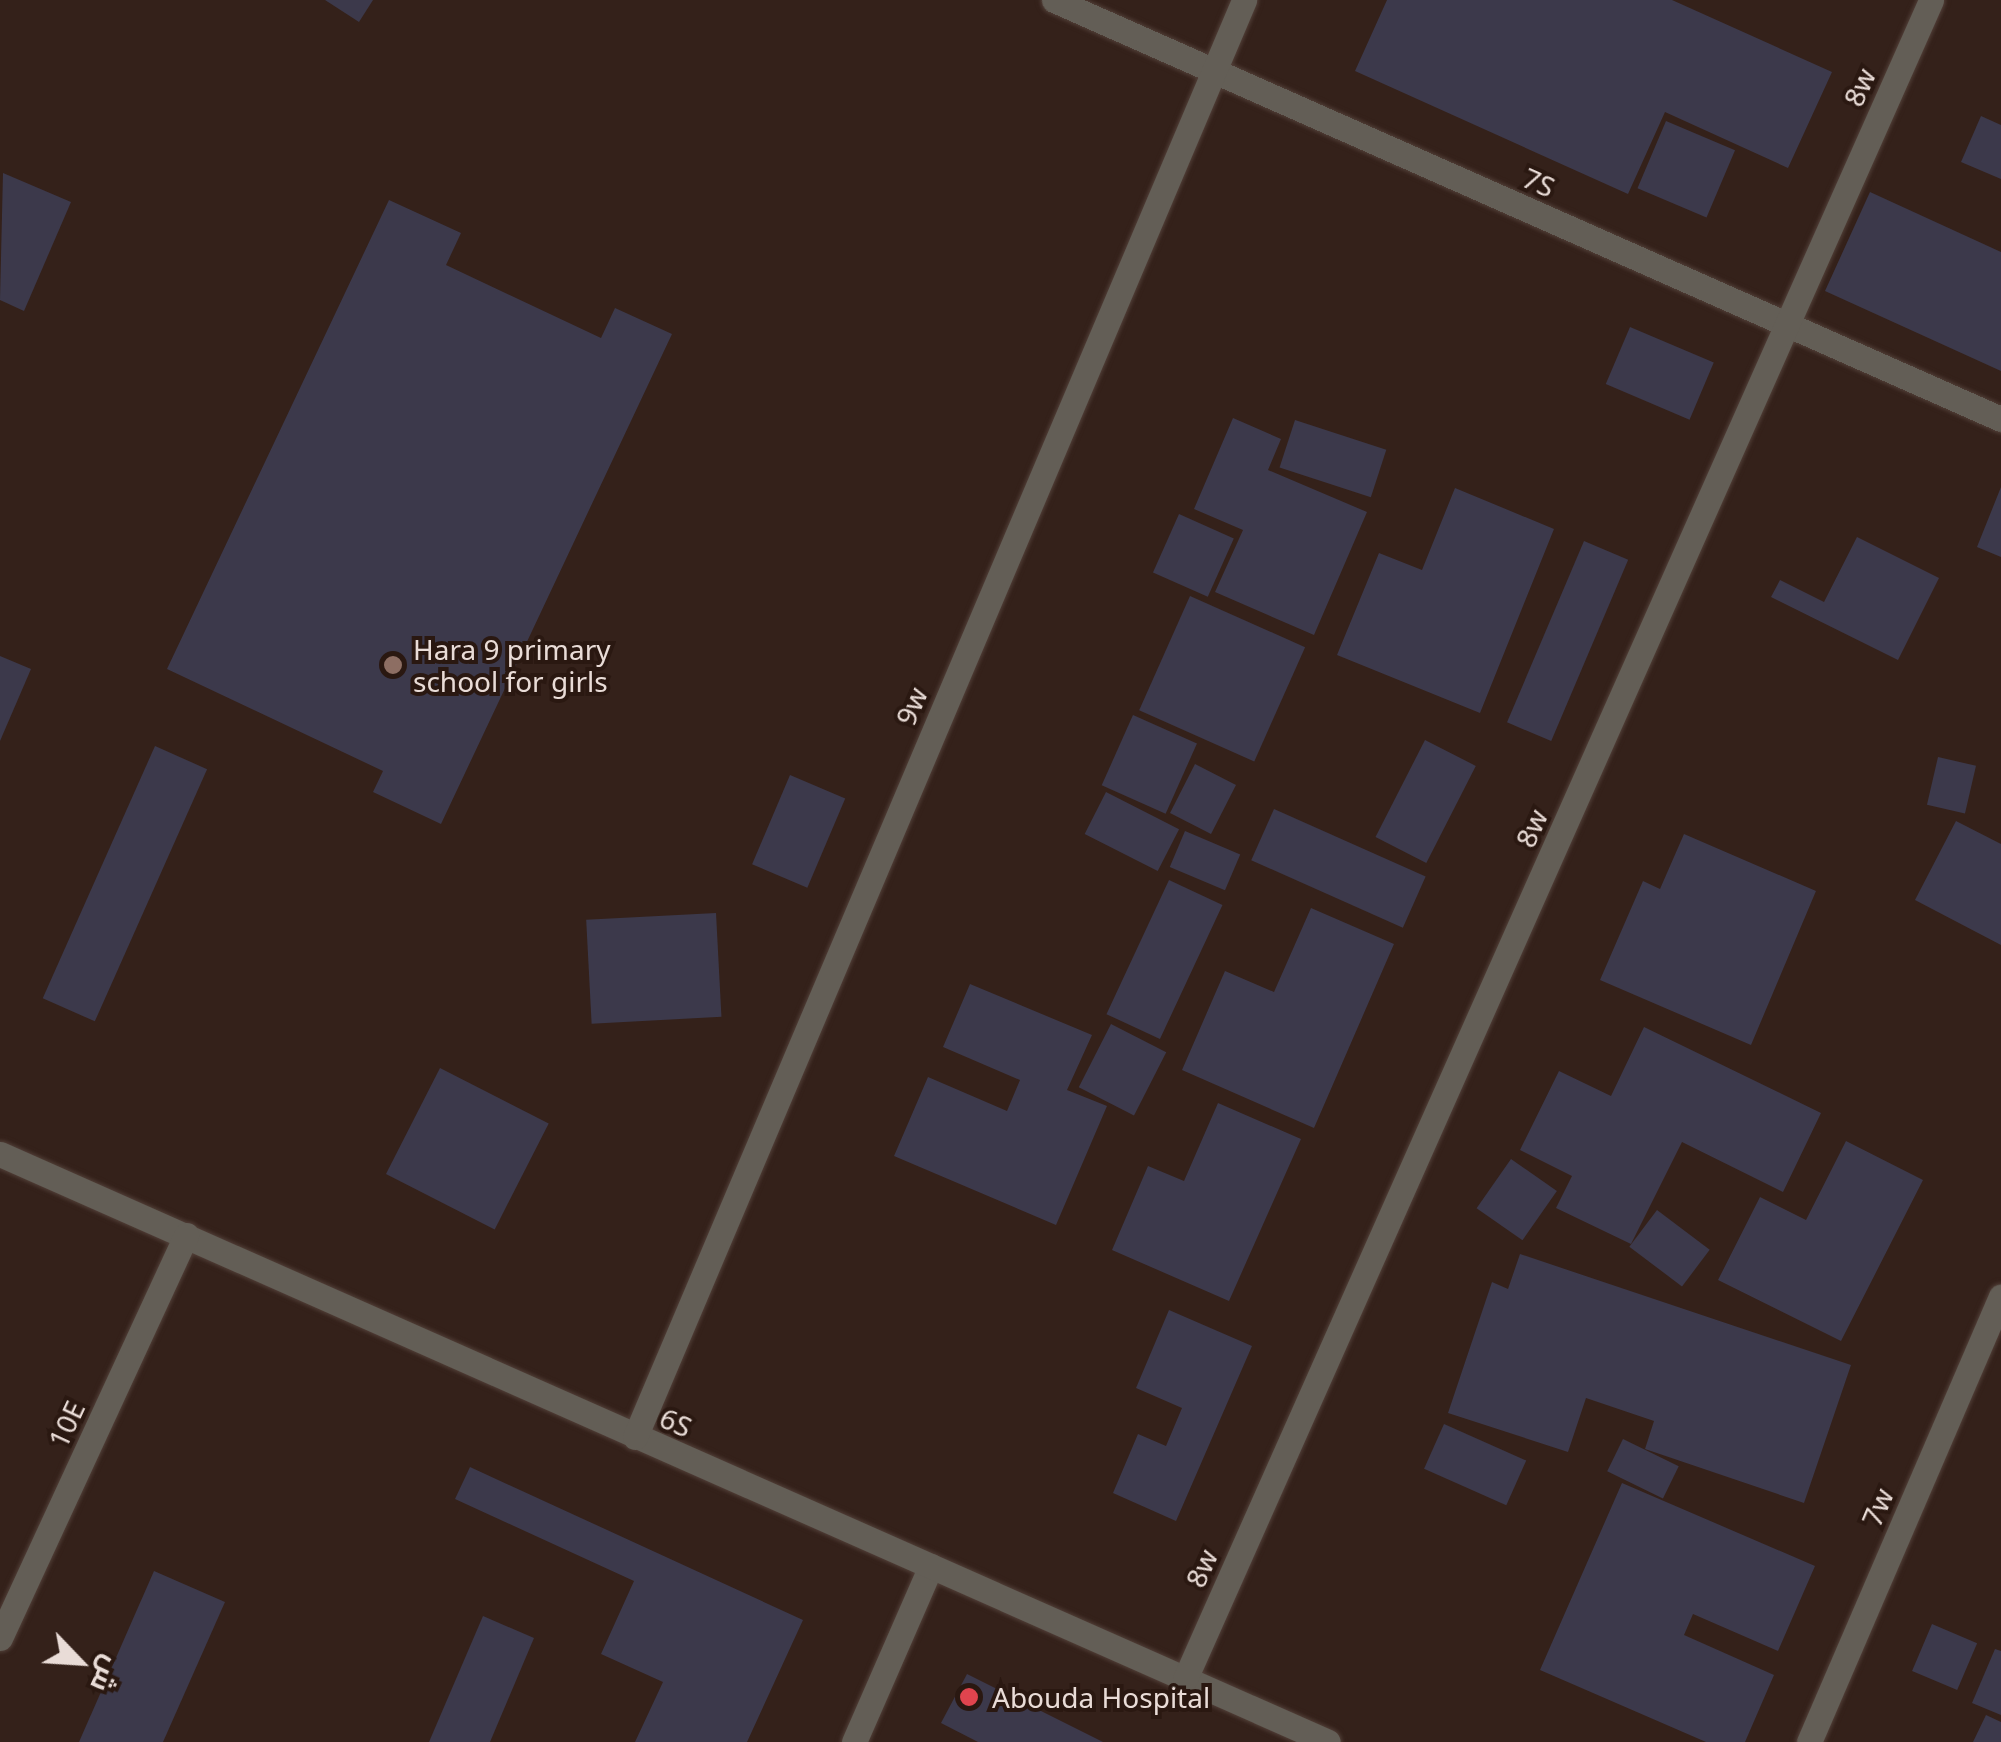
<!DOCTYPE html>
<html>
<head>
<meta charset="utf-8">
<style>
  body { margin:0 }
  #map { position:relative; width:2001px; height:1742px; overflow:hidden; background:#34211a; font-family:"Noto Sans",Cairo,sans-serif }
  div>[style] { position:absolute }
  .building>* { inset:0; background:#3c394b; transform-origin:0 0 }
  .roads { filter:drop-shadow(0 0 2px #513f38) drop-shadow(0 0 2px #513f38) }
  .lane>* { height:25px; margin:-12.5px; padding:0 12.5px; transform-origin:12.5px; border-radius:12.5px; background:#635e56 }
  .street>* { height:25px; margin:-12.5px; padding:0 12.5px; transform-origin:12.5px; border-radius:12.5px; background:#635e56 }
  .dots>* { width:28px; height:28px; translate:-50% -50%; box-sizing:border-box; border:5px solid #2a1811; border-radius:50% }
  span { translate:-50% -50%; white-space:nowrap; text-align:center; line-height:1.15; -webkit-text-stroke:8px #2a1811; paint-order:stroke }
  .street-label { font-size:28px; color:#e9dcd7 }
  .poi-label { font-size:28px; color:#e9dcd7 }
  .left { translate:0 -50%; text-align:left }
  .north { position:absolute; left:30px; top:1612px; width:100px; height:100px; -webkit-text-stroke:8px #2a1811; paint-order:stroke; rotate:115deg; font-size:28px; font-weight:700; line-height:40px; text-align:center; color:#e9dcd7 }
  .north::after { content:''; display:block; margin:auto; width:35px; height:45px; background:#e9dcd7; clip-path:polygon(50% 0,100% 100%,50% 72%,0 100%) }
</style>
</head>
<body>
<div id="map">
  <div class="building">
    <div style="clip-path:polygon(325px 0,373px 0,359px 22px)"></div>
    <div style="clip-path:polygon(1387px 0,1672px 0,1832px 72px,1788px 168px,1665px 112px,1628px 194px,1355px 71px)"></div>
    <div style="clip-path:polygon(1981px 116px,2001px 125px,2001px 179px,1961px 162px)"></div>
    <div style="left:1666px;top:121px;width:75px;height:73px;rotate:23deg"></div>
    <div style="clip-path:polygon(3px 173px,71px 202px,24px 311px,0 300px)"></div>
    <div style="clip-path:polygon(1870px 192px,2001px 252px,2001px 371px,1825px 291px)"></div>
    <div style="clip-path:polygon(389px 200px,461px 233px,446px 265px,601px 338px,615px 308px,672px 334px,441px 824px,373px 792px,383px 771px,167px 669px)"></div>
    <div style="left:1630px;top:327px;width:91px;height:62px;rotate:23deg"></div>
    <div style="clip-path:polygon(1233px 418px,1281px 439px,1268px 470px,1367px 512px,1314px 635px,1215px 592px,1243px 530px,1194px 509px)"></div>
    <div style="left:1295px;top:420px;width:96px;height:50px;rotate:18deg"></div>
    <div style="clip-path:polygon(2001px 487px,2001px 557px,1977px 547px)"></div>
    <div style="clip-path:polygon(1455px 488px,1554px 529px,1480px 713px,1337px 655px,1379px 553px,1422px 570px)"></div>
    <div style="left:1179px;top:514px;width:60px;height:64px;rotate:24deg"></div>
    <div style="clip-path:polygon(1857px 537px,1939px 578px,1898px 660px,1771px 597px,1780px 580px,1824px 602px)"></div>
    <div style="left:1584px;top:541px;width:48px;height:197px;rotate:23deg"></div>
    <div style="left:1190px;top:596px;width:126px;height:125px;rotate:24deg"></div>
    <div style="clip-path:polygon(0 656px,31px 669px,0 741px)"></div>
    <div style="left:1133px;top:715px;width:70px;height:77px;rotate:24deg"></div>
    <div style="left:1425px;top:740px;width:57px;height:109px;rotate:27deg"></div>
    <div style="left:155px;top:746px;width:57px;height:276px;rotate:24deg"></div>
    <div style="left:1938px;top:757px;width:39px;height:49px;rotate:13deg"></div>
    <div style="left:1195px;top:764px;width:46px;height:55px;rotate:27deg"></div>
    <div style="left:790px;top:775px;width:60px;height:97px;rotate:23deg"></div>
    <div style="left:1106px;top:792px;width:82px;height:47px;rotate:27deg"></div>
    <div style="left:1274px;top:809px;width:166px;height:56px;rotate:24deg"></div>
    <div style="clip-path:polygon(1956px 821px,2001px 844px,2001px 945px,1915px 900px)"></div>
    <div style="left:1185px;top:831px;width:60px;height:39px;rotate:23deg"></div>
    <div style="clip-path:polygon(1684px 834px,1816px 891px,1751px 1045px,1600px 980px,1643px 881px,1660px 889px)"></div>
    <div style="left:1169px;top:880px;width:59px;height:148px;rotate:25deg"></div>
    <div style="clip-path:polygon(1311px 908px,1394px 944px,1314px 1128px,1182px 1070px,1225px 971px,1274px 992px)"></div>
    <div style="left:716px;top:913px;width:104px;height:130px;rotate:87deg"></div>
    <div style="clip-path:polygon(970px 984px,1092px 1035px,1067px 1090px,1107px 1106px,1056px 1225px,894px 1156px,928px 1077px,1007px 1111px,1020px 1080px,943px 1047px)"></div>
    <div style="left:1111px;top:1024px;width:62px;height:71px;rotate:27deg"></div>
    <div style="clip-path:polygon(1644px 1027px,1821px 1113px,1783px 1192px,1682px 1142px,1631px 1244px,1556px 1208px,1572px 1176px,1520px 1150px,1559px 1071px,1611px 1096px)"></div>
    <div style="left:440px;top:1068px;width:122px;height:119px;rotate:27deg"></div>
    <div style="clip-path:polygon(1218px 1103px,1301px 1139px,1229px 1301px,1112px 1250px,1148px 1166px,1184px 1181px)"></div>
    <div style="clip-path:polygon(1846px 1141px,1923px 1180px,1841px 1341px,1718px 1280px,1760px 1197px,1806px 1220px)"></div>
    <div style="left:1511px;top:1159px;width:56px;height:60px;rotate:35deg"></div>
    <div style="left:1657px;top:1210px;width:66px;height:46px;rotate:37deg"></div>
    <div style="clip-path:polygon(1520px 1254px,1851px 1365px,1804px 1503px,1645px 1449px,1654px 1421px,1586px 1398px,1568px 1452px,1448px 1413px,1492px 1282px,1508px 1289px)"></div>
    <div style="clip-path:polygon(1169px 1310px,1252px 1346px,1176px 1521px,1113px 1493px,1138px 1434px,1166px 1446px,1182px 1408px,1136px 1388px)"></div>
    <div style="left:1444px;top:1424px;width:90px;height:49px;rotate:24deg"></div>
    <div style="left:1623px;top:1439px;width:62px;height:36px;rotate:26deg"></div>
    <div style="clip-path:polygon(470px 1467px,803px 1620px,747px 1742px,635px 1742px,663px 1682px,601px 1654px,634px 1581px,455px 1499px)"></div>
    <div style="clip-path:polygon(1622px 1483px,1815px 1566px,1778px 1651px,1693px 1614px,1684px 1635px,1774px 1675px,1745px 1742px,1706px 1742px,1540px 1670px)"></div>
    <div style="clip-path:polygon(154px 1571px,225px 1602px,163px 1742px,79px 1742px)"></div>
    <div style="clip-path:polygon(483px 1616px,534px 1638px,490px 1742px,429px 1742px)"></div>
    <div style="left:1932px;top:1624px;width:49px;height:51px;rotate:23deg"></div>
    <div style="clip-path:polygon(1995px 1649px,2001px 1651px,2001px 1715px,1972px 1703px)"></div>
    <div style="clip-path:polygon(967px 1674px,1103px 1742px,978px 1742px,941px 1723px)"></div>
    <div style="clip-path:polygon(1986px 1715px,2001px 1722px,2001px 1742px,1973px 1742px)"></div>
  </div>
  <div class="roads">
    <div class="lane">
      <div style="left:854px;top:1742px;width:192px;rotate:-66.4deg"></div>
    </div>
    <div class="street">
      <div style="left:1054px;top:0;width:1036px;rotate:23.87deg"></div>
      <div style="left:0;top:1154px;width:1452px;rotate:23.88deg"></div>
      <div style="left:635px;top:1437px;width:1561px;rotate:-67.03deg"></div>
      <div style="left:0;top:1638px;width:444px;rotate:-65.2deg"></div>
      <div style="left:1185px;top:1679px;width:1837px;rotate:-66.04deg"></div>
      <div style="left:1809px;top:1742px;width:485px;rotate:-66.7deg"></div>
    </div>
  </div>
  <div class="dots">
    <div style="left:393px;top:665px;background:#8d6e63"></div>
    <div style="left:969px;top:1697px;background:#e0444e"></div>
  </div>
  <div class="street-label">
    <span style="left:1859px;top:87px;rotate:-66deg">8w</span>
    <span style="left:1539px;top:182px;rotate:24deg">7S</span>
    <span style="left:911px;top:706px;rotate:-67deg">9w</span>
    <span style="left:1531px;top:828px;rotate:-66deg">8w</span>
    <span style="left:676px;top:1422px;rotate:24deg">6S</span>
    <span style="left:66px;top:1424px;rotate:-65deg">10E</span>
    <span style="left:1877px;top:1507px;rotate:-67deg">7w</span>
    <span style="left:1201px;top:1568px;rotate:-66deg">8w</span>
  </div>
  <div class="poi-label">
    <span class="left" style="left:413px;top:665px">Hara 9 primary<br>school for girls</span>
    <span class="left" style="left:992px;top:1697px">Abouda Hospital</span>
  </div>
  <div class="north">ش</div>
</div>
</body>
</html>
